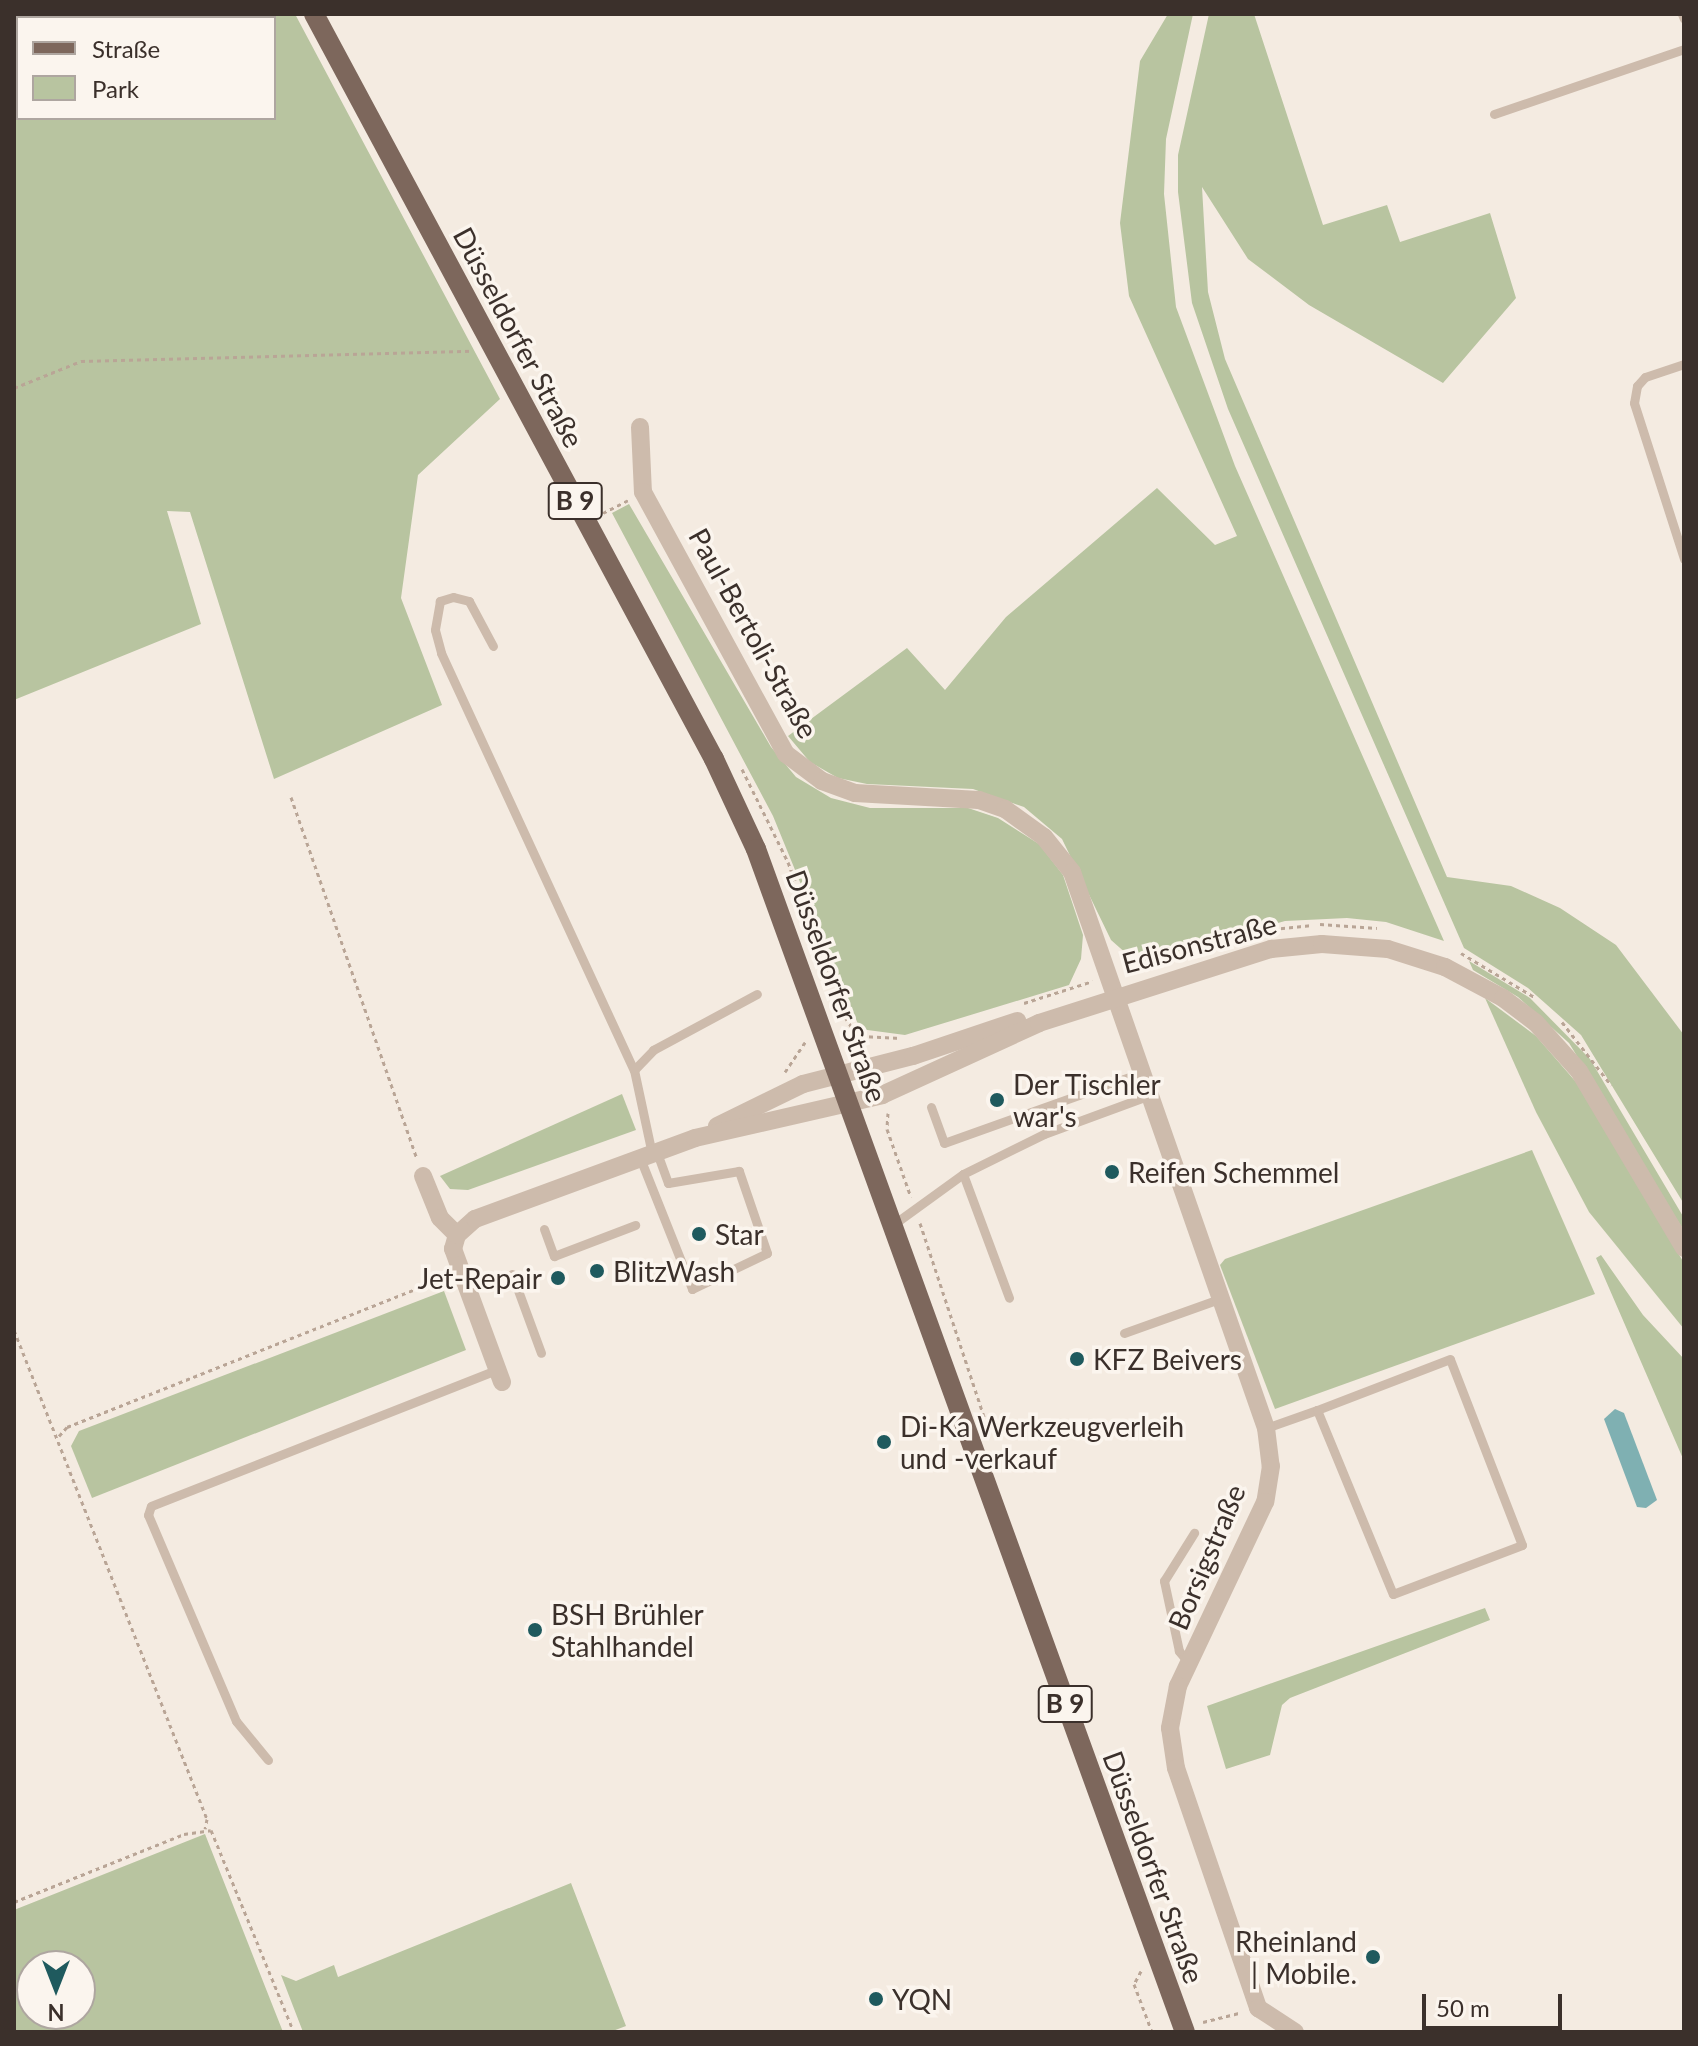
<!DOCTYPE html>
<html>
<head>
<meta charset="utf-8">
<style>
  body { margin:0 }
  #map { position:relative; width:1698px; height:2046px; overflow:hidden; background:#f4ebe1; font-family:Lato,sans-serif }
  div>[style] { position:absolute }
  .green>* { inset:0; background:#b8c4a0 }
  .water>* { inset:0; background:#7fb0b2 }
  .path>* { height:3px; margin-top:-1.5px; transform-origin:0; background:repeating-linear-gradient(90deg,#b9a596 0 4px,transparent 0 8px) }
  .lane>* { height:9px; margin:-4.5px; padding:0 4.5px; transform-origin:4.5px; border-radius:4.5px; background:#cdbbac }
  .street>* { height:18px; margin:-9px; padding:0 9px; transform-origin:9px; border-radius:9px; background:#cdbbac }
  .primary>* { height:20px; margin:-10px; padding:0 10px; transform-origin:10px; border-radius:10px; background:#7d675c }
  .dots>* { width:22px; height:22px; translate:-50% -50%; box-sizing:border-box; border:4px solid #fbf5ee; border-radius:50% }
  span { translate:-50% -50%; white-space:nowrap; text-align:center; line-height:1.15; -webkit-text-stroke:7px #fbf5ee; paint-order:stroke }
  .shield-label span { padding:2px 6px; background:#fbf5ee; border:2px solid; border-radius:6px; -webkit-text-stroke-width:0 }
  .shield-label { font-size:26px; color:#3b302b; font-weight:700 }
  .street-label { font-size:28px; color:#3b302b }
  .poi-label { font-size:28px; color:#3b302b }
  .left { translate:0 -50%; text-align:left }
  .right { translate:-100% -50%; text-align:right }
  .frame { position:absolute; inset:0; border:16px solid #3b302b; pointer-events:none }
  .legend { position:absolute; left:16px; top:16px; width:260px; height:104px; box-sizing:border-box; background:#fbf5ee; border:2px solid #aea6a0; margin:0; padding:10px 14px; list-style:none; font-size:24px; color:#3b302b }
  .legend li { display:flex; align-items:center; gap:16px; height:40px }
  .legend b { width:40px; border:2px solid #aea6a0 }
  .north { position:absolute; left:16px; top:1950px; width:80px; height:80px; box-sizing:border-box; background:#fbf5ee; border:2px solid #aea6a0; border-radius:50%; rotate:180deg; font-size:22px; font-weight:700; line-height:32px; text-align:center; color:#3b302b }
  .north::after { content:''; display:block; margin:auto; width:28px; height:36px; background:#1f5a5e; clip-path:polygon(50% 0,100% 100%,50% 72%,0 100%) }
  .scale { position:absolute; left:1422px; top:1994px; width:140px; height:36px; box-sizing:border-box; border:4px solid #3b302b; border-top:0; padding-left:10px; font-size:24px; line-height:28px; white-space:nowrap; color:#3b302b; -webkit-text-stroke:6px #fbf5ee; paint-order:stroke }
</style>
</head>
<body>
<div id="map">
  <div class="green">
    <div style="clip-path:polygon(evenodd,14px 14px,295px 14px,500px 399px,418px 475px,401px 598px,442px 705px,274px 779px,190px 512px,167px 511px,201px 624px,14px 700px,14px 14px,18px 18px,274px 18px,274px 118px,18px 118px,18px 18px)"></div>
    <div style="clip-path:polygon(1168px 14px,1193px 14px,1166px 139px,1164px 194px,1176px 307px,1235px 466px,1444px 941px,1386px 922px,1347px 918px,1285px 921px,1137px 963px,1111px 940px,1062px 839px,1024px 807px,973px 789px,867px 784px,838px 778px,810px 762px,788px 736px,907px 648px,945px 690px,1006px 617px,1157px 488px,1215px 545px,1237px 536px,1129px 296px,1120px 223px,1140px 61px)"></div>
    <div style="clip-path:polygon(1209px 14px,1254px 14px,1323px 225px,1387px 205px,1400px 242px,1490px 213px,1516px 298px,1443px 383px,1309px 305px,1248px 259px,1202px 187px,1208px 292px,1225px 359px,1447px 877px,1511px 886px,1560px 908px,1616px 945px,1684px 1035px,1684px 1204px,1581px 1035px,1528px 988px,1464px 948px,1228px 409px,1192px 303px,1178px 192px,1178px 155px)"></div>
    <div style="clip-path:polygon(629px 504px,771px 747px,796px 777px,831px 798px,870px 808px,968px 808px,998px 818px,1039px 844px,1063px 875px,1083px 935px,1081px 959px,1069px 985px,905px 1035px,860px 1029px,773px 816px,612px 513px)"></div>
    <div style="clip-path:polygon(1469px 961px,1530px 998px,1590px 1059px,1684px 1218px,1684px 1231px,1569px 1043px,1518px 997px,1473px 970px)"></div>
    <div style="clip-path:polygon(1485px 998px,1536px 1036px,1576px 1082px,1684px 1263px,1684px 1329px,1589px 1212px,1536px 1112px)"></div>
    <div style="clip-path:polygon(622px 1094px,636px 1130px,468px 1190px,450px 1189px,440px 1176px)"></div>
    <div style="clip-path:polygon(1532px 1150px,1595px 1294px,1275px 1409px,1220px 1265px,1225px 1259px)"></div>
    <div style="clip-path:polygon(1601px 1255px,1643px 1315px,1684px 1359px,1684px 1461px,1596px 1258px)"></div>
    <div style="clip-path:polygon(444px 1291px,466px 1350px,92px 1498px,71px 1446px,79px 1431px)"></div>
    <div style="clip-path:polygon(1485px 1608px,1490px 1620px,1290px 1698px,1282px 1705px,1270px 1755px,1226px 1769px,1207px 1706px)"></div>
    <div style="clip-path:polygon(evenodd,205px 1834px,283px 2032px,14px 2032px,14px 1910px,205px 1834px,32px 1966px,80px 1966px,80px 2014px,32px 2014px,32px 1966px)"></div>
    <div style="clip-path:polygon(571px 1883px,626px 2026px,610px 2032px,303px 2032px,281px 1975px,296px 1981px,334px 1965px,338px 1977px)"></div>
  </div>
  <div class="water">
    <div style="clip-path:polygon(1615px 1409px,1624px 1413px,1657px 1500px,1646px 1508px,1637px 1507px,1604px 1419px)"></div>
  </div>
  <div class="path">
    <div style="left:14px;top:388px;width:72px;rotate:-21.9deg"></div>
    <div style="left:81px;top:361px;width:392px;rotate:-1.5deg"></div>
    <div style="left:603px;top:513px;width:28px;rotate:-27deg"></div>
    <div style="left:742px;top:769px;width:104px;rotate:63.7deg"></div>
    <div style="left:788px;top:862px;width:165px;rotate:69.8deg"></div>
    <div style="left:845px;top:1017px;width:38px;rotate:57deg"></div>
    <div style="left:291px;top:797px;width:382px;rotate:70.8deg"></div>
    <div style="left:1320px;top:924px;width:57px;rotate:4deg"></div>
    <div style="left:1273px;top:929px;width:40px;rotate:-5.7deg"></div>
    <div style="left:1461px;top:953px;width:87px;rotate:31deg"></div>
    <div style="left:1127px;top:971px;width:133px;rotate:-16.7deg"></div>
    <div style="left:1024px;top:1003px;width:72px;rotate:-17.7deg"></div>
    <div style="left:1562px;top:1022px;width:80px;rotate:52.1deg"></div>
    <div style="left:861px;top:1036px;width:40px;rotate:2.9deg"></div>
    <div style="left:785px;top:1072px;width:36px;rotate:-56deg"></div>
    <div style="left:888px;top:1113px;width:16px;rotate:94deg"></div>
    <div style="left:887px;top:1129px;width:72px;rotate:70.6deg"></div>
    <div style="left:920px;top:1223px;width:204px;rotate:71.7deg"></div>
    <div style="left:14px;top:1330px;width:526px;rotate:68.46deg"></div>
    <div style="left:207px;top:1819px;width:10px;rotate:101deg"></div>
    <div style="left:59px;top:1436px;width:12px;rotate:-48deg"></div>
    <div style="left:67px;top:1427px;width:408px;rotate:-21.6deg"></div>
    <div style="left:14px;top:1902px;width:183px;rotate:-21.8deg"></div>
    <div style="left:184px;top:1834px;width:27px;rotate:-8deg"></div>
    <div style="left:211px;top:1830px;width:218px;rotate:67.7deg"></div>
    <div style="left:1141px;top:1971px;width:15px;rotate:118deg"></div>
    <div style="left:1134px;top:1984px;width:51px;rotate:69.4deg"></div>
    <div style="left:1203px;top:2022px;width:37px;rotate:-14deg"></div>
  </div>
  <div class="lane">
    <div style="left:1682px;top:14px;width:5px;rotate:68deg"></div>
    <div style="left:1494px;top:114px;width:201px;rotate:-18.9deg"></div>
    <div style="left:1684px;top:364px;width:41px;rotate:161.6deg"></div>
    <div style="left:1645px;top:377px;width:12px;rotate:132deg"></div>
    <div style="left:1637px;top:386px;width:17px;rotate:100deg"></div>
    <div style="left:1634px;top:403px;width:164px;rotate:72.2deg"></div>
    <div style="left:493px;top:646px;width:51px;rotate:-118.1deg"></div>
    <div style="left:469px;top:601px;width:16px;rotate:-166deg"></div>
    <div style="left:453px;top:597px;width:14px;rotate:163deg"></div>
    <div style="left:440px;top:601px;width:29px;rotate:100deg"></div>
    <div style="left:435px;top:630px;width:24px;rotate:75deg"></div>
    <div style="left:441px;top:653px;width:459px;rotate:65.2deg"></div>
    <div style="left:634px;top:1070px;width:86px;rotate:77.9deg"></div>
    <div style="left:634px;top:1070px;width:28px;rotate:-46deg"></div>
    <div style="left:653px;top:1050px;width:118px;rotate:-28.3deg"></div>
    <div style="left:931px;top:1107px;width:38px;rotate:70deg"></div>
    <div style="left:944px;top:1143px;width:211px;rotate:-19.6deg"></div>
    <div style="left:640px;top:1158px;width:141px;rotate:68.3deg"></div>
    <div style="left:692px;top:1289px;width:83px;rotate:-25.6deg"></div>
    <div style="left:767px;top:1253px;width:87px;rotate:-108.9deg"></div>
    <div style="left:739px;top:1171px;width:72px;rotate:170.4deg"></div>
    <div style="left:668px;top:1183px;width:33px;rotate:-110deg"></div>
    <div style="left:963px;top:1174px;width:132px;rotate:69.6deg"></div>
    <div style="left:894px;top:1224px;width:85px;rotate:-35.9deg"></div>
    <div style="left:963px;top:1174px;width:90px;rotate:-26.3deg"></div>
    <div style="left:1044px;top:1134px;width:113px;rotate:-20.2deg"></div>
    <div style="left:544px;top:1229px;width:29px;rotate:70deg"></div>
    <div style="left:554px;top:1256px;width:87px;rotate:-20.9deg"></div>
    <div style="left:512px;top:1274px;width:84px;rotate:69.8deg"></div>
    <div style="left:1124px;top:1333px;width:104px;rotate:-19.7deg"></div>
    <div style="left:1266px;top:1428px;width:54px;rotate:-19.4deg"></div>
    <div style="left:1317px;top:1410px;width:199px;rotate:67.6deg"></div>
    <div style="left:1393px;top:1594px;width:138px;rotate:-20.8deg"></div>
    <div style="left:1522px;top:1545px;width:199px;rotate:-111.2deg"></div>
    <div style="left:1450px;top:1359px;width:142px;rotate:159deg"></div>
    <div style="left:1189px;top:1663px;width:16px;rotate:-130deg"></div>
    <div style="left:1179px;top:1651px;width:72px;rotate:-102.1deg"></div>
    <div style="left:1164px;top:1581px;width:57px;rotate:-58deg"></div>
    <div style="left:268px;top:1760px;width:50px;rotate:-129.4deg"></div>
    <div style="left:236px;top:1721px;width:224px;rotate:-113.1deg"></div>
    <div style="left:148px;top:1515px;width:9px;rotate:-72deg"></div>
    <div style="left:151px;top:1506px;width:373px;rotate:-21.5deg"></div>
  </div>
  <div class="street">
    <div style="left:640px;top:427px;width:65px;rotate:87.4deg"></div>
    <div style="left:643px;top:492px;width:298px;rotate:61.4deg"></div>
    <div style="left:786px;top:754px;width:45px;rotate:36.9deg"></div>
    <div style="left:822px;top:781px;width:35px;rotate:20deg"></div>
    <div style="left:855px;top:793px;width:124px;rotate:3.2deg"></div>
    <div style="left:979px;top:800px;width:28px;rotate:19deg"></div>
    <div style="left:1005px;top:809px;width:48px;rotate:35.7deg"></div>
    <div style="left:1044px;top:837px;width:45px;rotate:51.3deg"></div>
    <div style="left:1072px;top:872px;width:589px;rotate:70.77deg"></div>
    <div style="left:1266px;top:1428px;width:38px;rotate:83deg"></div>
    <div style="left:1271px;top:1466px;width:36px;rotate:99deg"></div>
    <div style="left:1265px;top:1502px;width:204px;rotate:115.3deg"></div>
    <div style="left:1178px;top:1686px;width:43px;rotate:100.8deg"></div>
    <div style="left:1170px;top:1728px;width:40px;rotate:81.5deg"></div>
    <div style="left:1176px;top:1768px;width:254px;rotate:71.1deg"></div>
    <div style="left:1258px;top:2008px;width:44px;rotate:33deg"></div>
    <div style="left:717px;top:1126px;width:96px;rotate:-26deg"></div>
    <div style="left:803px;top:1084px;width:114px;rotate:-14.3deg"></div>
    <div style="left:913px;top:1056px;width:110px;rotate:-18.6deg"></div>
    <div style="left:423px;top:1176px;width:45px;rotate:68deg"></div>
    <div style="left:440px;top:1218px;width:24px;rotate:45deg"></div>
    <div style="left:502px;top:1382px;width:142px;rotate:-110.2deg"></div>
    <div style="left:453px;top:1249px;width:15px;rotate:-74deg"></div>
    <div style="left:457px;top:1235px;width:24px;rotate:-42deg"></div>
    <div style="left:475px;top:1219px;width:234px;rotate:-20.2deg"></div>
    <div style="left:695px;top:1138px;width:192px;rotate:-12.9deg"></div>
    <div style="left:882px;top:1095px;width:173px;rotate:-24.6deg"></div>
    <div style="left:1039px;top:1023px;width:244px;rotate:-17.7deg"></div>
    <div style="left:1271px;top:949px;width:51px;rotate:-5.6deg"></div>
    <div style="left:1322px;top:944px;width:66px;rotate:4.3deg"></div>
    <div style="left:1388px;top:949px;width:60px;rotate:17.5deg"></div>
    <div style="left:1445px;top:967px;width:66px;rotate:28.1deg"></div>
    <div style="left:1503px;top:998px;width:41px;rotate:37.1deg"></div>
    <div style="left:1536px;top:1023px;width:64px;rotate:48.1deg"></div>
    <div style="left:1579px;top:1071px;width:206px;rotate:59.3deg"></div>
  </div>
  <div class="primary">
    <div style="left:314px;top:14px;width:846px;rotate:61.77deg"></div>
    <div style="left:714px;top:759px;width:99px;rotate:65deg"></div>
    <div style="left:756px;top:849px;width:1258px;rotate:70.07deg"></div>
  </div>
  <div class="dots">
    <div style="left:997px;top:1100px;background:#1f5a5e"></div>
    <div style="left:1112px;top:1172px;background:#1f5a5e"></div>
    <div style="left:699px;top:1234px;background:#1f5a5e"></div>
    <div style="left:597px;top:1271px;background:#1f5a5e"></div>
    <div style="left:558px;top:1278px;background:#1f5a5e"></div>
    <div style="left:1077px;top:1359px;background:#1f5a5e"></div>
    <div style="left:884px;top:1442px;background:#1f5a5e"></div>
    <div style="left:535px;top:1630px;background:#1f5a5e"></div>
    <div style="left:1373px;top:1957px;background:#1f5a5e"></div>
    <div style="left:876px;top:1999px;background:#1f5a5e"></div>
  </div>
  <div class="shield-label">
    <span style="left:575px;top:501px">B 9</span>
    <span style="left:1065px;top:1704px">B 9</span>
  </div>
  <div class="street-label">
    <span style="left:519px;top:337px;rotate:62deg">Düsseldorfer Straße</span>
    <span style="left:754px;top:633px;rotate:61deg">Paul-Bertoli-Straße</span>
    <span style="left:1199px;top:943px;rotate:-15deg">Edisonstraße</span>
    <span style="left:837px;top:986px;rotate:70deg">Düsseldorfer Straße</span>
    <span style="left:1206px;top:1557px;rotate:-67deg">Borsigstraße</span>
    <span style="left:1154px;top:1867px;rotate:70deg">Düsseldorfer Straße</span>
  </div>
  <div class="poi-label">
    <span class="left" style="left:1013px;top:1100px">Der Tischler<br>war's</span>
    <span class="left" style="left:1128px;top:1172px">Reifen Schemmel</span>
    <span class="left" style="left:715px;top:1234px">Star</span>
    <span class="left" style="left:613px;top:1271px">BlitzWash</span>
    <span class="right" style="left:542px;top:1278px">Jet-Repair</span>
    <span class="left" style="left:1093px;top:1359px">KFZ Beivers</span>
    <span class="left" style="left:900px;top:1442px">Di-Ka Werkzeugverleih<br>und -verkauf</span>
    <span class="left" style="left:551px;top:1630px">BSH Brühler<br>Stahlhandel</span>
    <span class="right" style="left:1357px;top:1957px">Rheinland<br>| Mobile.</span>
    <span class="left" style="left:892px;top:1999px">YQN</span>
  </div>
  <div class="frame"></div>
  <ul class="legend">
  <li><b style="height:10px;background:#7d675c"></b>Straße</li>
  <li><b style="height:22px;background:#b8c4a0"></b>Park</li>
  </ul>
  <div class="north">N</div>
  <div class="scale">50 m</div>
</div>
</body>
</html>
